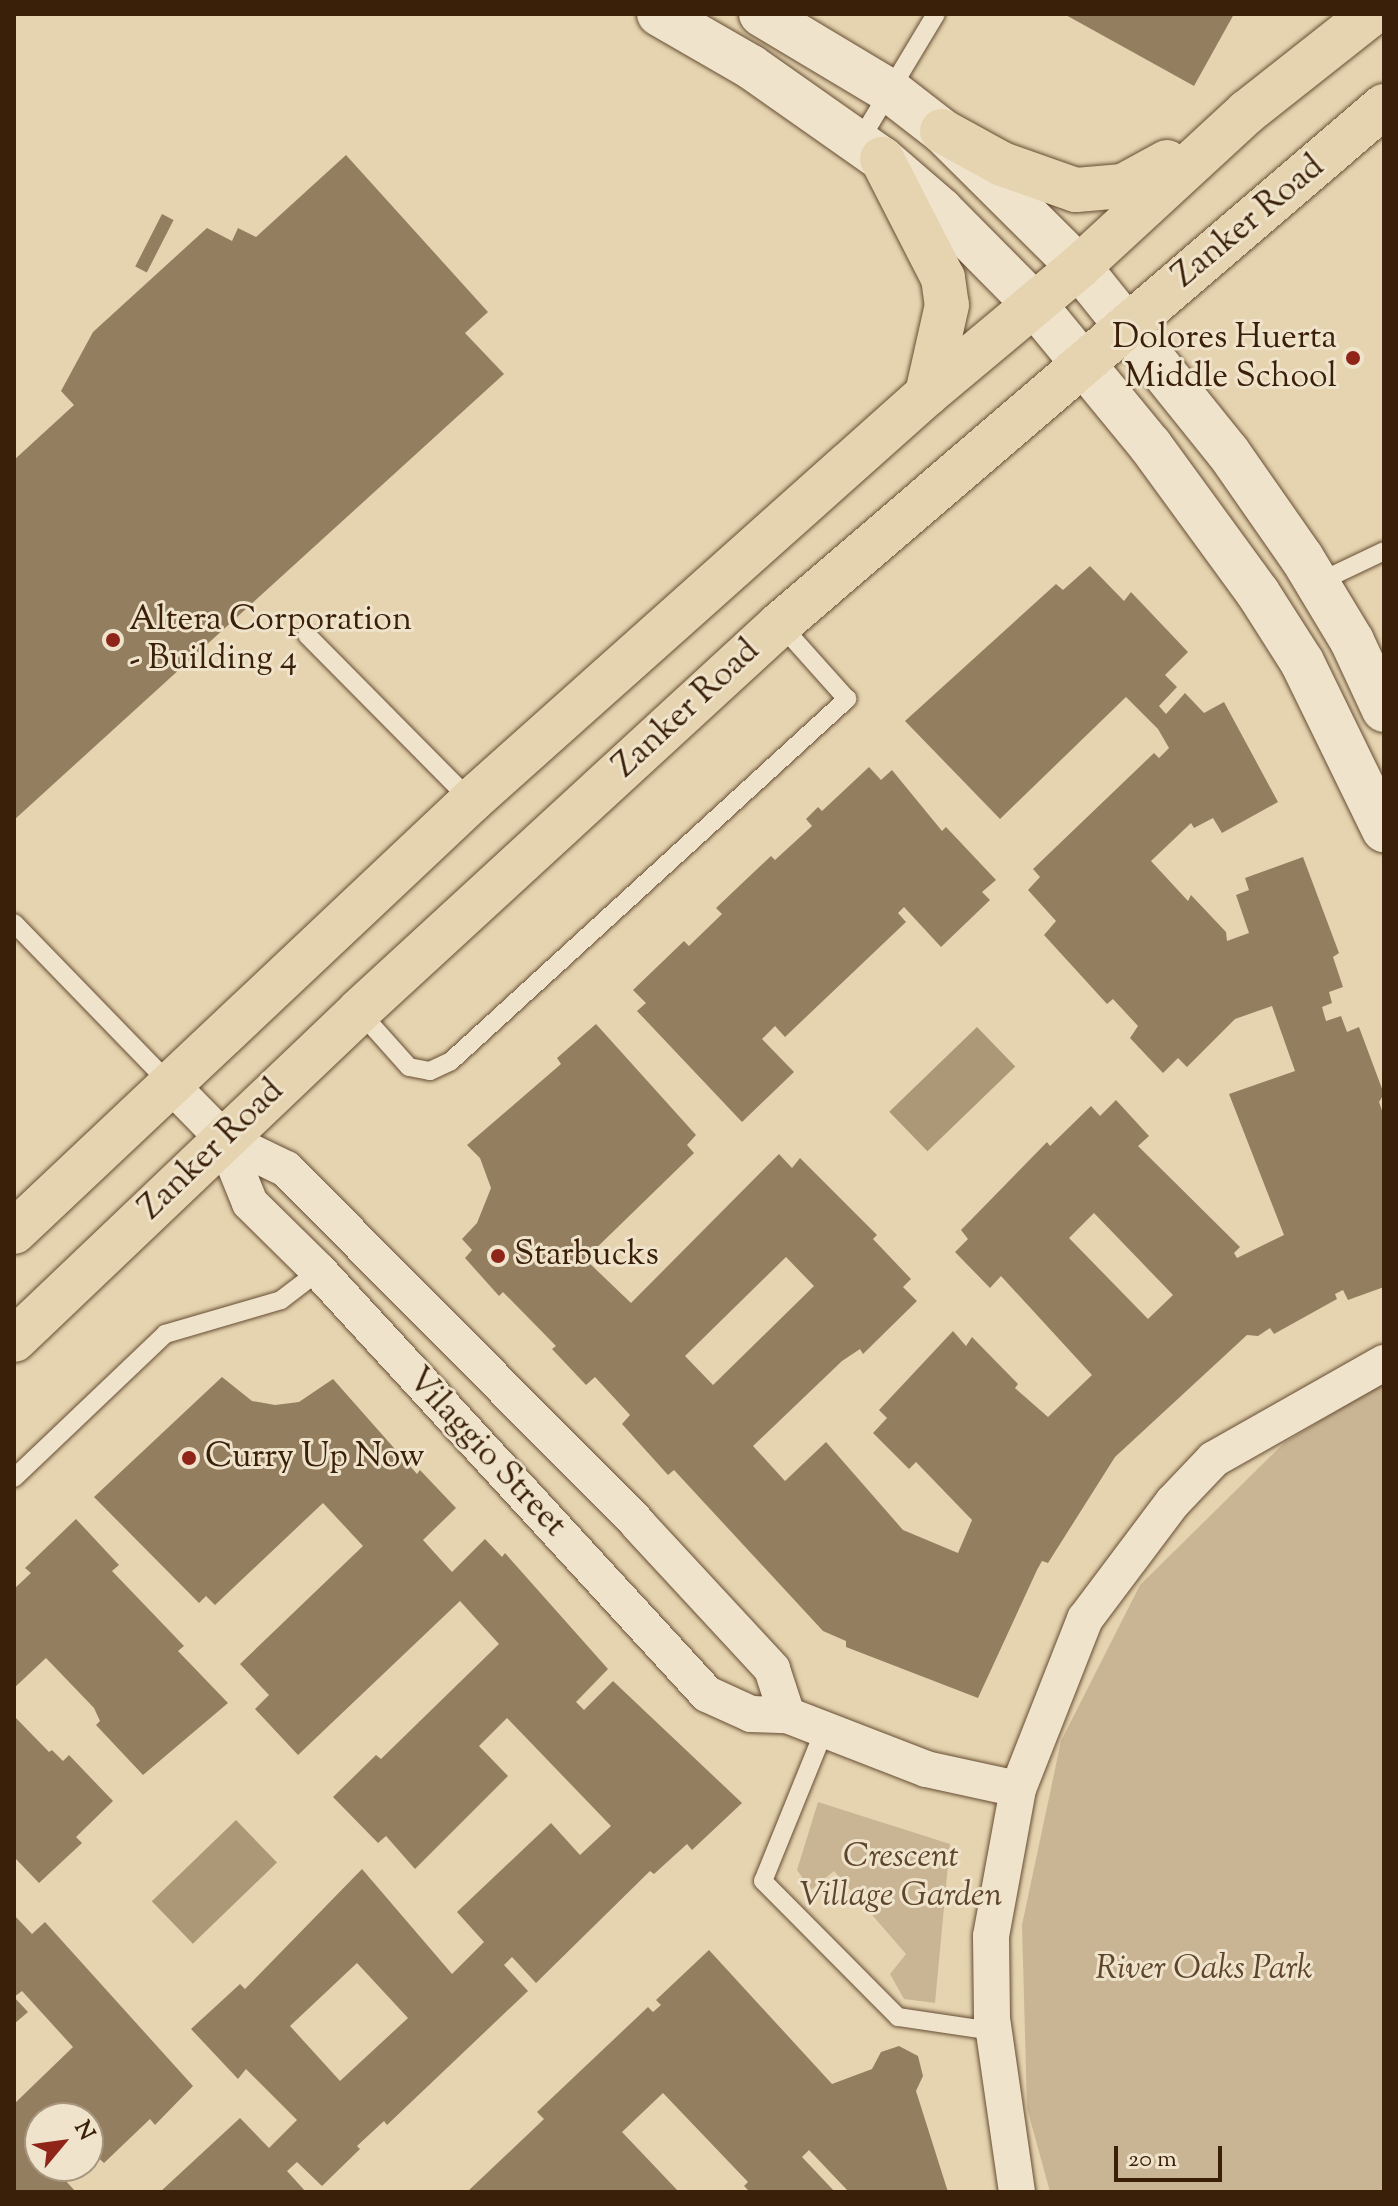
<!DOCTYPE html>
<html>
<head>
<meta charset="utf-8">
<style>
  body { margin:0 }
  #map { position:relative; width:1398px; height:2206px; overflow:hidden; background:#e6d4b0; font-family:"Sorts Mill Goudy",serif }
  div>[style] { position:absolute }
  .green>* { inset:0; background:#c9b594 }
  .water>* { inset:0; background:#ac9777; transform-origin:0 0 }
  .building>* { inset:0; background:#947e60; transform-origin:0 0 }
  .roads { filter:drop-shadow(0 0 2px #664d33) drop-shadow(0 0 2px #664d33) }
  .service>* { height:18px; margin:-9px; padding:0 9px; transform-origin:9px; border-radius:9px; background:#efe3cc }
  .minor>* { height:36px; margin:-18px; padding:0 18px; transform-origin:18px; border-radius:18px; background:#efe3cc }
  .tertiary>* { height:44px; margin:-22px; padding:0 22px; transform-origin:22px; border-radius:22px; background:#efe3cc }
  .primary>* { height:44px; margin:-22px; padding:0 22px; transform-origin:22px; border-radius:22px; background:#e6d4b0 }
  .dots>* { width:22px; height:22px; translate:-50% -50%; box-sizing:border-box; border:4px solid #efe3cc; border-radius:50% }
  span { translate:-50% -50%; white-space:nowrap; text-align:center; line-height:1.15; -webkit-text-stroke:6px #efe3cc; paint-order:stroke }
  .street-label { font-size:34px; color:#3b2009 }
  .poi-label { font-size:34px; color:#3b2009 }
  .right { translate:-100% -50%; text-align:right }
  .left { translate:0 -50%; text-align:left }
  .park-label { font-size:34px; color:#5e452c; font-style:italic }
  .frame { position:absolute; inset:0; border:16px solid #3b2009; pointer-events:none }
  .north { position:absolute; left:24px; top:2102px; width:80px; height:80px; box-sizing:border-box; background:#efe3cc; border:2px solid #a7957e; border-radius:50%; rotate:61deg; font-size:22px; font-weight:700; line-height:32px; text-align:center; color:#3b2009 }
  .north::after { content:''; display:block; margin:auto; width:28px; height:36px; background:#8f2418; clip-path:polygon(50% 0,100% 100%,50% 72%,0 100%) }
  .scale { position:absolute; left:1114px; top:2146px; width:108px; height:36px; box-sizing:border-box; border:4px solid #3b2009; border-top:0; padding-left:10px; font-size:24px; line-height:28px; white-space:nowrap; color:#3b2009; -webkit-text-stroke:6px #efe3cc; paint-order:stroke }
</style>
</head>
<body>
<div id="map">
  <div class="green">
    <div style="clip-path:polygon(1384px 1382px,1384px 2192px,1050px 2192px,1027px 2108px,1022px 1925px,1061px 1741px,1140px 1585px,1284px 1443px)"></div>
    <div style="clip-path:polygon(818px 1802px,950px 1844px,935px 2003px,904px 1999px,890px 1974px,906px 1954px,834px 1871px,811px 1890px,797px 1870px)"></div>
  </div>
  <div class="water">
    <div style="left:977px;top:1027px;width:55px;height:122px;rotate:46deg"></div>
    <div style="left:236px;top:1820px;width:59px;height:117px;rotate:46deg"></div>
  </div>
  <div class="building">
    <div style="clip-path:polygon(1064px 14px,1234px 14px,1194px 86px)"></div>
    <div style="clip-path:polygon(346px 155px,488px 312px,465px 333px,504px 374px,14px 820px,14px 460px,74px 405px,61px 391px,93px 332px,207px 228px,232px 241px,238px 228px,256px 237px)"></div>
    <div style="left:162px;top:214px;width:13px;height:59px;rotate:27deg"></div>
    <div style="clip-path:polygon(evenodd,1090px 566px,1124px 601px,1131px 592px,1188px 652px,1165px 675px,1177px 687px,1159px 706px,1166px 714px,1185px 693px,1204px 713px,1224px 702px,1278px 802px,1222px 833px,1213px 818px,1194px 828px,1191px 823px,1151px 861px,1188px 901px,1191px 895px,1226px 932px,1227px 941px,1249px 933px,1236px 895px,1249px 890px,1245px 878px,1303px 857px,1339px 953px,1333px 957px,1343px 987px,1329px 992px,1332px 1003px,1322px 1007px,1326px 1021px,1341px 1016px,1347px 1032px,1359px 1027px,1384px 1094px,1379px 1102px,1384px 1116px,1384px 1287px,1348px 1300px,1343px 1290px,1335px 1294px,1337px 1299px,1274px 1334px,1270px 1328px,1258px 1336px,1247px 1335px,1115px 1457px,1048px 1563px,1042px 1561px,1037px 1570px,978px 1698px,846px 1647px,846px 1641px,823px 1631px,674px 1470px,668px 1475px,622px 1424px,630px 1415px,595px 1377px,586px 1385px,552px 1349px,556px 1346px,503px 1292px,499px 1296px,465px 1258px,472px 1250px,462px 1239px,477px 1223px,491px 1188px,480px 1158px,467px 1145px,561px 1064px,557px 1058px,596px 1024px,696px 1135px,687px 1145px,694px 1153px,585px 1259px,631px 1303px,779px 1154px,792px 1168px,800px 1158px,877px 1235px,873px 1239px,911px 1279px,903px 1287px,917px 1301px,863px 1354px,860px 1349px,842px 1361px,753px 1446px,785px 1481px,826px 1442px,903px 1530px,958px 1553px,972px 1520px,916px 1462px,909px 1469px,873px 1433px,887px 1418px,879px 1410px,953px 1331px,966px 1346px,972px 1337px,1018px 1384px,1015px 1388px,1048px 1417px,1092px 1375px,1001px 1276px,990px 1288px,955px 1252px,968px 1239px,961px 1230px,1047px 1142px,1050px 1146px,1091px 1106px,1100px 1116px,1116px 1100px,1149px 1136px,1138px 1146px,1240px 1247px,1234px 1253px,1237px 1258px,1284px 1235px,1229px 1094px,1295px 1071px,1272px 1006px,1235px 1019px,1187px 1067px,1178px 1058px,1163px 1073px,1130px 1038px,1138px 1026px,1113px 999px,1107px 1004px,1044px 935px,1056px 921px,1028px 890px,1040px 877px,1033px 869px,1154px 753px,1159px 758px,1169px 748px,1158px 729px,1126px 697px,1000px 819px,905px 721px,1056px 584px,1063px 590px,1090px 566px,1094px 1213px,1173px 1295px,1148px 1319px,1069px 1238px,1094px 1213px,1090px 566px,786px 1257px,814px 1286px,713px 1385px,685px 1356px,786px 1257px)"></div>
    <div style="clip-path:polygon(869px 767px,881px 780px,892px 770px,942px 831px,946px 827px,996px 880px,982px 892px,990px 900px,941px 947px,904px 907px,898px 913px,906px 922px,785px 1037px,775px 1026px,762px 1039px,794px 1072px,742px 1122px,637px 1011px,646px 1003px,633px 990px,684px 941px,689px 946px,722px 914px,716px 908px,771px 856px,775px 860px,812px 826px,806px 819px,818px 807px,822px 811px)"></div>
    <div style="clip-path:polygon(evenodd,222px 1377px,252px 1401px,275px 1405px,299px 1402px,333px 1379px,417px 1474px,420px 1470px,456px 1508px,423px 1540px,452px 1572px,485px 1539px,502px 1557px,505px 1553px,608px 1669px,576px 1702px,584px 1710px,613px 1681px,742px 1803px,692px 1850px,687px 1844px,654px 1874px,650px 1871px,536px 1983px,512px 1957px,504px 1965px,528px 1991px,387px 2125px,384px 2121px,357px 2146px,360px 2149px,322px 2186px,297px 2162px,287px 2171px,306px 2192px,160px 2192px,240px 2118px,269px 2148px,297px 2120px,246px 2069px,238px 2079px,191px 2029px,240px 1984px,245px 1989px,362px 1869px,452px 1974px,484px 1942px,457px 1912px,551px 1823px,580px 1855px,611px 1826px,507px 1718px,479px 1746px,508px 1776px,415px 1869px,386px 1836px,378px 1843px,333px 1797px,376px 1755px,381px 1759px,499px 1644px,460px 1601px,298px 1755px,255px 1709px,269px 1695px,240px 1664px,363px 1546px,323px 1503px,215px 1605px,206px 1596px,199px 1603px,94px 1497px,222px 1377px,357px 1963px,408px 2018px,340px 2081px,290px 2026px,357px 1963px)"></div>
    <div style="clip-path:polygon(76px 1519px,119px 1565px,112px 1571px,184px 1646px,178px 1651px,228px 1703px,143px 1775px,96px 1725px,100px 1721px,94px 1708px,46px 1658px,14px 1688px,14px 1589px,31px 1573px,25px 1568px)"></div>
    <div style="clip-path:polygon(14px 1716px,49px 1752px,52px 1750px,63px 1761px,69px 1755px,113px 1801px,76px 1837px,82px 1843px,39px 1883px,14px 1857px)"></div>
    <div style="clip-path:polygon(14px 1915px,32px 1934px,45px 1922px,193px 2086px,155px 2125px,150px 2119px,104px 2163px,88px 2148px,88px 2118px,40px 2118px,40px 2166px,52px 2166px,76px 2192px,14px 2192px,14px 2104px,73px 2047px,22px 1991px,14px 1997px)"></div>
    <div style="clip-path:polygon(709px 1950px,832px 2084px,872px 2069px,881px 2052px,899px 2046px,918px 2056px,923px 2076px,916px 2091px,948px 2192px,849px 2192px,809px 2150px,802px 2157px,835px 2192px,750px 2192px,744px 2186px,748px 2182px,663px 2093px,622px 2132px,679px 2192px,467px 2192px,544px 2119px,537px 2112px,648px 2007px,653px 2012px,661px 2005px,656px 2000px)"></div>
    <div style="clip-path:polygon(14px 1997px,28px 2012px,14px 2024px)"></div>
  </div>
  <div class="roads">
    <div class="service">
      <div style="left:859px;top:142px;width:149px;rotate:-59deg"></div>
      <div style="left:1317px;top:583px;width:74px;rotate:-25.5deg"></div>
      <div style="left:307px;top:635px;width:233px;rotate:45.3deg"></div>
      <div style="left:14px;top:923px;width:223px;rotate:45.9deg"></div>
      <div style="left:359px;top:1011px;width:75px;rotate:48.2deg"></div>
      <div style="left:409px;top:1067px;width:21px;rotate:11deg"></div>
      <div style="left:430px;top:1071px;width:23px;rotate:-25deg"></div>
      <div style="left:451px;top:1061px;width:537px;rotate:-42.43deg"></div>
      <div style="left:847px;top:699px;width:101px;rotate:-131.8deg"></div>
      <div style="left:14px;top:1478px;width:209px;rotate:-43.6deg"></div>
      <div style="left:165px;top:1334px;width:121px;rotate:-16.3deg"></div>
      <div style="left:281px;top:1300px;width:48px;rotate:-37.3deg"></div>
      <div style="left:824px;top:1731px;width:162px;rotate:112.1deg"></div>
      <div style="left:763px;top:1881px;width:192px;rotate:45.2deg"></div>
      <div style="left:898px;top:2017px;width:96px;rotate:8.4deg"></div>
    </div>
    <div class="minor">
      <div style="left:169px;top:1083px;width:78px;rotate:45.5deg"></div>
      <div style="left:224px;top:1139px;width:69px;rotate:25.8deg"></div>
      <div style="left:286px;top:1169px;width:499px;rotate:45.2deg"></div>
      <div style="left:637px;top:1523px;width:199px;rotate:47.2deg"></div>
      <div style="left:772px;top:1669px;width:48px;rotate:71.9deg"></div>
      <div style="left:224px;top:1139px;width:69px;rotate:67.9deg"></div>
      <div style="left:250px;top:1203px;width:97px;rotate:44.6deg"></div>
      <div style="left:319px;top:1271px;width:574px;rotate:47.47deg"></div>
      <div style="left:707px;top:1694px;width:48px;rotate:24.4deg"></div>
      <div style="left:751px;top:1714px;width:36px;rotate:2deg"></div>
      <div style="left:787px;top:1715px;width:149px;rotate:21.2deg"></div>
      <div style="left:926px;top:1769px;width:94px;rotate:12.3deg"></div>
      <div style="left:1017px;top:2192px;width:176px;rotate:-98.2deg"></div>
      <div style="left:992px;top:2018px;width:82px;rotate:-90.7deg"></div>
      <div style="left:991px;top:1936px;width:149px;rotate:-79.6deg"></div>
      <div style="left:1018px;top:1789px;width:183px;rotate:-68.5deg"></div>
      <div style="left:1085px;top:1619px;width:146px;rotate:-53.1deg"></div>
      <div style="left:1173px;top:1502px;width:59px;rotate:-46.4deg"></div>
      <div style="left:1214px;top:1459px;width:195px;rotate:-29.5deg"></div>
    </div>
    <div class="tertiary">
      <div style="left:659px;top:14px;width:106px;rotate:29.9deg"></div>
      <div style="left:751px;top:67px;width:160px;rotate:35.1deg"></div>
      <div style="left:882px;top:159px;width:78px;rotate:40.8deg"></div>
      <div style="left:941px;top:210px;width:132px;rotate:45.3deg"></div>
      <div style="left:1034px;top:304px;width:183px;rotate:50.6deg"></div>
      <div style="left:1150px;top:445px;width:183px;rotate:53.9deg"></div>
      <div style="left:1258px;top:593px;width:82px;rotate:57.5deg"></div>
      <div style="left:1302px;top:662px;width:187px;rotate:64deg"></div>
      <div style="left:761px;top:14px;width:154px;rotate:30.9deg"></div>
      <div style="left:893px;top:93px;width:62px;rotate:37.8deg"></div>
      <div style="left:942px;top:131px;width:193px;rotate:44.8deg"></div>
      <div style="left:1079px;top:267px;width:238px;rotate:51.2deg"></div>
      <div style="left:1228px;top:452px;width:129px;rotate:55.1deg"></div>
      <div style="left:1302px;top:558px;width:97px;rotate:58.9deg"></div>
      <div style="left:1352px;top:641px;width:76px;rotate:65.1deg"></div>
    </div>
    <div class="primary">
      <div style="left:942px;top:131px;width:68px;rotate:28.8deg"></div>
      <div style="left:1002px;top:164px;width:78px;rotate:19.4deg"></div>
      <div style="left:1076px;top:190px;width:47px;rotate:-4.9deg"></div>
      <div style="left:1123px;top:186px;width:50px;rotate:-28.6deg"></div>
      <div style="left:882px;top:159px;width:134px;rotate:62.9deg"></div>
      <div style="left:943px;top:278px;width:27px;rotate:82deg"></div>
      <div style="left:947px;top:305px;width:91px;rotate:102.7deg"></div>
      <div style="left:14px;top:1232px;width:628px;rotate:-43.32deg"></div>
      <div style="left:471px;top:801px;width:611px;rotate:-41.75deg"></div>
      <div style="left:927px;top:394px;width:198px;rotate:-39.9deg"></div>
      <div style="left:1079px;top:267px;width:229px;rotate:-42.7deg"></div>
      <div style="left:1247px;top:112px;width:158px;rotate:-38.3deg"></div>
      <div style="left:14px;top:1340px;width:477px;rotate:-43.6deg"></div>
      <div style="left:359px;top:1011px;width:572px;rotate:-42.59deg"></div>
      <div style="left:780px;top:624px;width:796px;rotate:-40.62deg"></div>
    </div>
  </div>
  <div class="dots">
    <div style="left:1353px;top:358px;background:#8f2418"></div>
    <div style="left:113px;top:640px;background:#8f2418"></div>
    <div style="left:498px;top:1256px;background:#8f2418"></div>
    <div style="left:189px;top:1458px;background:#8f2418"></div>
  </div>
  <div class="street-label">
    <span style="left:1249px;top:222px;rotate:-40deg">Zanker Road</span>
    <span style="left:687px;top:709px;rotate:-43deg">Zanker Road</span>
    <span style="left:212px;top:1150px;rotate:-44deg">Zanker Road</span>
    <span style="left:486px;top:1453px;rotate:47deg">Vilaggio Street</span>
  </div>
  <div class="poi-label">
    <span class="right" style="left:1337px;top:358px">Dolores Huerta<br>Middle School</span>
    <span class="left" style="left:129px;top:640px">Altera Corporation<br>- Building 4</span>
    <span class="left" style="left:514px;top:1256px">Starbucks</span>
    <span class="left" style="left:205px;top:1458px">Curry Up Now</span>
  </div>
  <div class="park-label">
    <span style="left:901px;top:1877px">Crescent<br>Village Garden</span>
    <span style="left:1204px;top:1970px">River Oaks Park</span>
  </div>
  <div class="frame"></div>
  <div class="north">N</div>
  <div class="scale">20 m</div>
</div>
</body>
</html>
